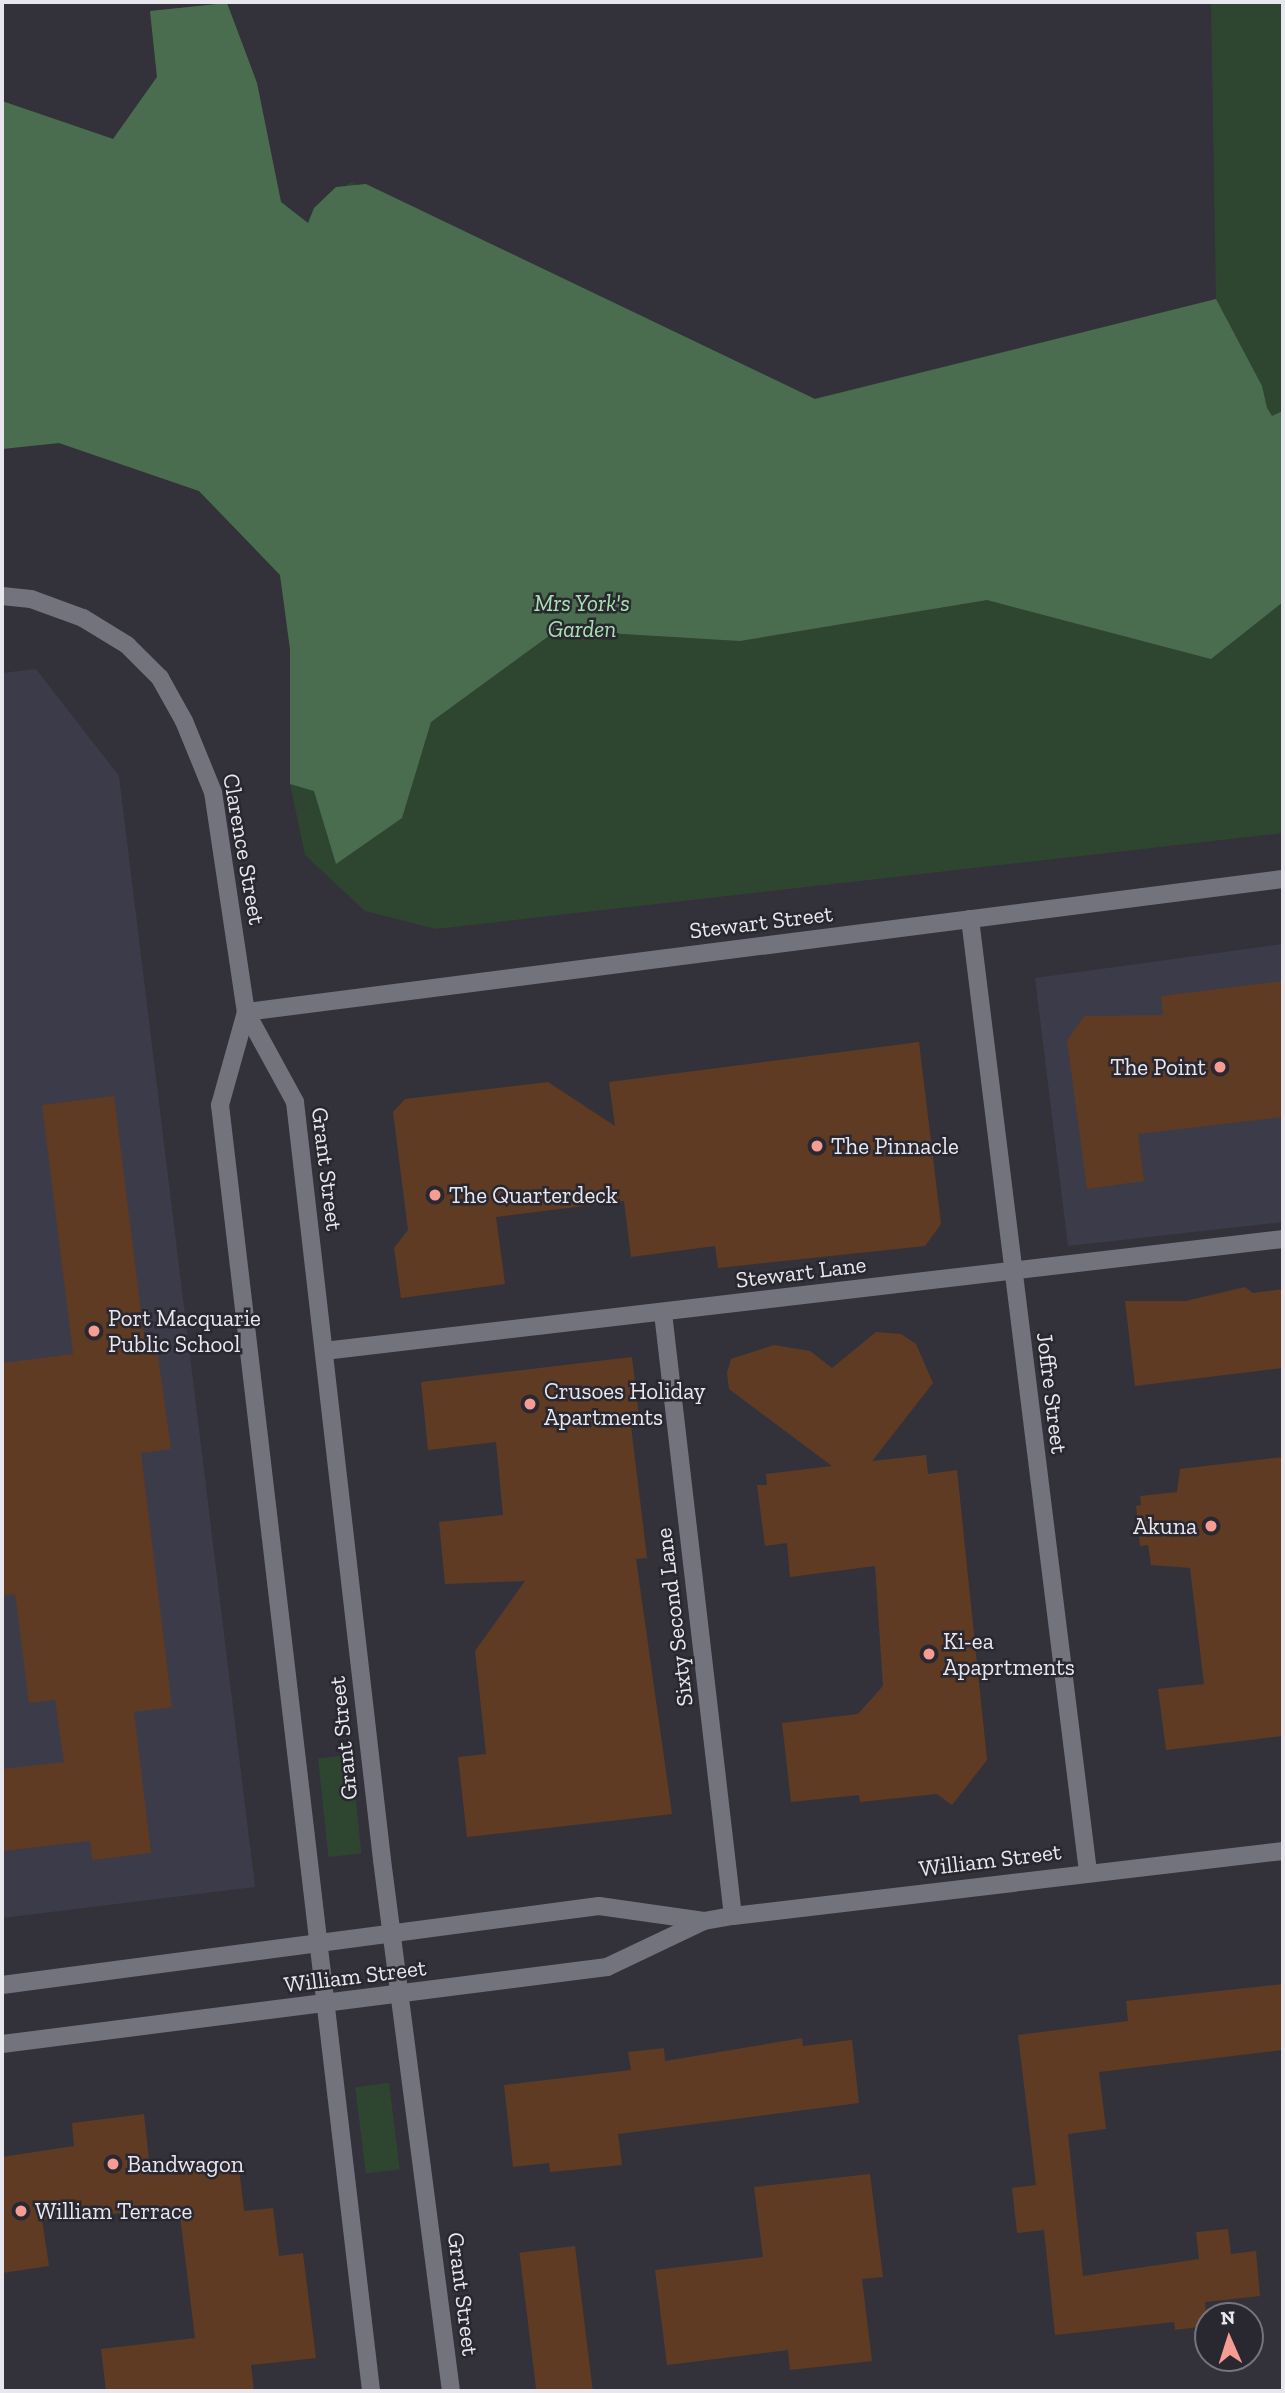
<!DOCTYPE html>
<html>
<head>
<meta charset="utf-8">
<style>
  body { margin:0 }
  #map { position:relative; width:1285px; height:2393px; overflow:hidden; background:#33323b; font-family:"Zilla Slab",serif }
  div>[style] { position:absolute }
  .built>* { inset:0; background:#3c3b49 }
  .green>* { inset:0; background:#2e4630; transform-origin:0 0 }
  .forest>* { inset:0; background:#4b6d4f }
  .building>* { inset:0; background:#5f3b24; transform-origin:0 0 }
  .lane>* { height:18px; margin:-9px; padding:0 9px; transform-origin:9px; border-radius:9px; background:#73737d }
  .street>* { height:18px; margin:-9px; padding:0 9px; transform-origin:9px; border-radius:9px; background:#73737d }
  .secondary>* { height:18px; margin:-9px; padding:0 9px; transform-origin:9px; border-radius:9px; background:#73737d }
  .dots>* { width:19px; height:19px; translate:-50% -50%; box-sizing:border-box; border:4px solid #292831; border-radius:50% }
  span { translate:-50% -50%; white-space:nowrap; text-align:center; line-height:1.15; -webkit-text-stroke:5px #292831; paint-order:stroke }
  .park-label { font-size:23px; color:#a9e2ae; font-style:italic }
  .street-label { font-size:23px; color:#e8e7ed }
  .poi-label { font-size:23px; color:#e8e7ed }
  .right { translate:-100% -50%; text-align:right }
  .left { translate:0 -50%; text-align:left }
  .frame { position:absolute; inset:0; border:4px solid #e8e7ed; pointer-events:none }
  .north { position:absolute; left:1194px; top:2302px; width:70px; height:70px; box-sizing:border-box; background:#292831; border:2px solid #75747c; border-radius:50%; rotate:357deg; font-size:19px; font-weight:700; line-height:28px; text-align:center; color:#e8e7ed }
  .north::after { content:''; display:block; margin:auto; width:24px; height:32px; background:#f59c93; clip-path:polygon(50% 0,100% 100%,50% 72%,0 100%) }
</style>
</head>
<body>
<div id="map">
  <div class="built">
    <div style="clip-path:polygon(36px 669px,119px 776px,255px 1887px,2px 1918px,2px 673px)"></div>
    <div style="clip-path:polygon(1283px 944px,1283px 1222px,1068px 1246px,1035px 978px)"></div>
  </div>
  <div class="green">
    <div style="clip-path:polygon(1211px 2px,1283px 2px,1283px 833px,436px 929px,365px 911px,305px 855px,290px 784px,290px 649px,280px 575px,199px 491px,59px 443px,2px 449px,2px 101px,114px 139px,157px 77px,150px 11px,227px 3px,257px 83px,281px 202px,308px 223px,314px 208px,351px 182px,809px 400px,1216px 299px)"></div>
    <div style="left:351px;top:1755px;width:99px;height:33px;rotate:84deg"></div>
    <div style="left:389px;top:2083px;width:87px;height:34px;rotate:83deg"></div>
  </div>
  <div class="forest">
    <div style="clip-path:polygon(227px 3px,257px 83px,281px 202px,308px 223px,314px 208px,336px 187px,366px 184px,815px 399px,1216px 299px,1262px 386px,1267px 408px,1272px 416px,1283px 411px,1283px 602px,1211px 659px,987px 600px,740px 641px,557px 630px,431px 722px,402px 818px,336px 864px,314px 791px,290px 784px,290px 649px,280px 575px,199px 491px,59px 443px,2px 449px,2px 101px,113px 139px,157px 77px,150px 11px)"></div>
  </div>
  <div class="building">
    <div style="clip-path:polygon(1283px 981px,1283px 1117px,1138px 1134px,1144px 1181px,1087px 1189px,1067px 1041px,1084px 1016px,1163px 1015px,1161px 996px)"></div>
    <div style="clip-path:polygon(919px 1042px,941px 1224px,925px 1246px,718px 1268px,715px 1246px,631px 1257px,624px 1201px,496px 1217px,505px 1284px,401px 1298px,394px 1248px,408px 1230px,393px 1112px,405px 1099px,548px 1082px,615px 1126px,609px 1082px)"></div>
    <div style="clip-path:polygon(114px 1096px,145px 1344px,156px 1342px,171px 1449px,141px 1453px,172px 1707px,134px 1712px,151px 1853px,92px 1860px,90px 1841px,2px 1851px,2px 1769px,64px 1762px,55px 1700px,29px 1703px,15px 1594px,2px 1596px,2px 1363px,73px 1354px,42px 1105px)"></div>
    <div style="clip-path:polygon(1245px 1287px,1253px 1293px,1283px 1289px,1283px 1368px,1135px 1386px,1125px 1301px,1186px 1301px)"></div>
    <div style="clip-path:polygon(876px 1332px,901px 1334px,916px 1344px,933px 1383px,872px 1461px,926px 1455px,928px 1474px,957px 1470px,987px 1760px,952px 1805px,937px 1794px,860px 1802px,859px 1795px,791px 1802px,782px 1723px,858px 1714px,883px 1686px,875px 1566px,790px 1577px,787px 1543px,765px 1546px,757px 1485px,767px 1485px,766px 1474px,832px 1466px,729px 1389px,727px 1373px,731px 1359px,774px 1345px,810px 1351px,832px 1368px)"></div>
    <div style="clip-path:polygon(632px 1357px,640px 1425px,631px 1426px,647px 1558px,636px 1559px,672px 1814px,467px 1837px,458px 1757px,486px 1754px,475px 1651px,525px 1581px,445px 1584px,439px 1522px,503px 1515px,496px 1442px,428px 1450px,421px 1382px)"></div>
    <div style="clip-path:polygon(1283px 1457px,1283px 1736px,1166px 1750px,1158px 1689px,1204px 1684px,1190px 1568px,1151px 1565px,1148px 1545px,1140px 1546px,1136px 1506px,1141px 1505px,1140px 1496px,1177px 1492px,1180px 1469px)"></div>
    <div style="clip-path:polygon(1283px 1984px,1283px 2050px,1099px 2072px,1106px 2129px,1068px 2134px,1083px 2276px,1199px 2259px,1196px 2232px,1228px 2229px,1231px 2254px,1256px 2251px,1260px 2296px,1205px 2302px,1207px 2326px,1175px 2330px,1174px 2322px,1055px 2335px,1044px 2230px,1017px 2233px,1012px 2188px,1036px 2185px,1018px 2035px,1128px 2021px,1126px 2001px)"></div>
    <div style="clip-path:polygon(802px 2038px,803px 2046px,852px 2040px,859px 2103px,618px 2134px,622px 2165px,550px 2172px,549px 2163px,513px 2167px,504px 2085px,631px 2070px,628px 2052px,664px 2048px,665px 2061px)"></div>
    <div style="clip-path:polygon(144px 2114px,150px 2169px,238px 2159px,244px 2211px,273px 2208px,279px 2256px,303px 2253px,316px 2358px,251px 2365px,254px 2391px,106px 2391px,101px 2349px,195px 2338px,179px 2208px,42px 2220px,49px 2266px,2px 2273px,2px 2157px,74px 2146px,72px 2123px)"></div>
    <div style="clip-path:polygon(870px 2174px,883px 2277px,862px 2279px,872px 2361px,790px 2370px,788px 2350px,667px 2365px,655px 2270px,763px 2257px,754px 2187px)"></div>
    <div style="left:575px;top:2246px;width:146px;height:56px;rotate:83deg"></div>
  </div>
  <div class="lane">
    <div style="left:663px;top:1313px;width:607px;rotate:83.38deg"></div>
    <div style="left:324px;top:1351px;width:966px;rotate:-6.66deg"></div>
  </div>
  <div class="street">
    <div style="left:2px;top:596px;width:29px;rotate:6deg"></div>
    <div style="left:31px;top:599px;width:55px;rotate:20.1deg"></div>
    <div style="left:83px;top:618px;width:52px;rotate:31.5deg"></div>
    <div style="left:127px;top:645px;width:47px;rotate:45deg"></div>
    <div style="left:160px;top:678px;width:49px;rotate:60.8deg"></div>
    <div style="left:184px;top:721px;width:77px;rotate:67.8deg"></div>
    <div style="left:213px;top:792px;width:222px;rotate:81.5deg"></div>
    <div style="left:246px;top:1012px;width:102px;rotate:61.4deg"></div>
    <div style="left:295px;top:1102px;width:763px;rotate:83.45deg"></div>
    <div style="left:382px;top:1860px;width:535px;rotate:82.6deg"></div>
    <div style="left:970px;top:919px;width:960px;rotate:82.94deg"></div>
    <div style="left:246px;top:1012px;width:97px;rotate:105.6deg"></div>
    <div style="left:220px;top:1105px;width:1295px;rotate:83.3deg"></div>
  </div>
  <div class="secondary">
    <div style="left:246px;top:1012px;width:1045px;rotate:-7.31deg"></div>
    <div style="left:2px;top:1985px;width:602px;rotate:-7.54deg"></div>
    <div style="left:599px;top:1906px;width:106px;rotate:8.1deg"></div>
    <div style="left:2px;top:2044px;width:610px;rotate:-7.25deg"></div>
    <div style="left:607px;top:1967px;width:107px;rotate:-25.4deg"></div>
    <div style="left:704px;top:1921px;width:29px;rotate:-10deg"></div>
    <div style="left:733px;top:1916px;width:554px;rotate:-6.74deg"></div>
  </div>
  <div class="dots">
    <div style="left:1220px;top:1067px;background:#f59c93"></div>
    <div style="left:817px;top:1146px;background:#f59c93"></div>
    <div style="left:435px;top:1195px;background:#f59c93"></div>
    <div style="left:94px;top:1331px;background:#f59c93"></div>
    <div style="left:530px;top:1404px;background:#f59c93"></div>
    <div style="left:1211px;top:1526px;background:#f59c93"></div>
    <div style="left:929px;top:1654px;background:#f59c93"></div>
    <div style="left:113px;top:2164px;background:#f59c93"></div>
    <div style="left:21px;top:2211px;background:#f59c93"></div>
  </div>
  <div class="park-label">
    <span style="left:582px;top:616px">Mrs York's<br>Garden</span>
  </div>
  <div class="street-label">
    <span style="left:244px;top:849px;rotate:80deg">Clarence Street</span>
    <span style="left:761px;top:922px;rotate:-7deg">Stewart Street</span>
    <span style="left:327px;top:1169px;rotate:83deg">Grant Street</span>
    <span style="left:801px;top:1272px;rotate:-7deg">Stewart Lane</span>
    <span style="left:1052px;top:1393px;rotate:83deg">Joffre Street</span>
    <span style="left:674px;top:1617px;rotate:-97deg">Sixty Second Lane</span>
    <span style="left:343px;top:1738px;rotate:-96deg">Grant Street</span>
    <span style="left:990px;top:1860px;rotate:-7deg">William Street</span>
    <span style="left:355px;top:1976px;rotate:-7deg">William Street</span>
    <span style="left:463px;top:2294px;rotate:83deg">Grant Street</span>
  </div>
  <div class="poi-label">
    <span class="right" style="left:1206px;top:1067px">The Point</span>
    <span class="left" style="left:831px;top:1146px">The Pinnacle</span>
    <span class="left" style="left:449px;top:1195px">The Quarterdeck</span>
    <span class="left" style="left:108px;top:1331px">Port Macquarie<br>Public School</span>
    <span class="left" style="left:544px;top:1404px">Crusoes Holiday<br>Apartments</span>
    <span class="right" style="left:1197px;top:1526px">Akuna</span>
    <span class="left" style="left:943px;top:1654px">Ki-ea<br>Apaprtments</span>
    <span class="left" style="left:127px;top:2164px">Bandwagon</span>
    <span class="left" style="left:35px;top:2211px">William Terrace</span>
  </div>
  <div class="frame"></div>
  <div class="north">N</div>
</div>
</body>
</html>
